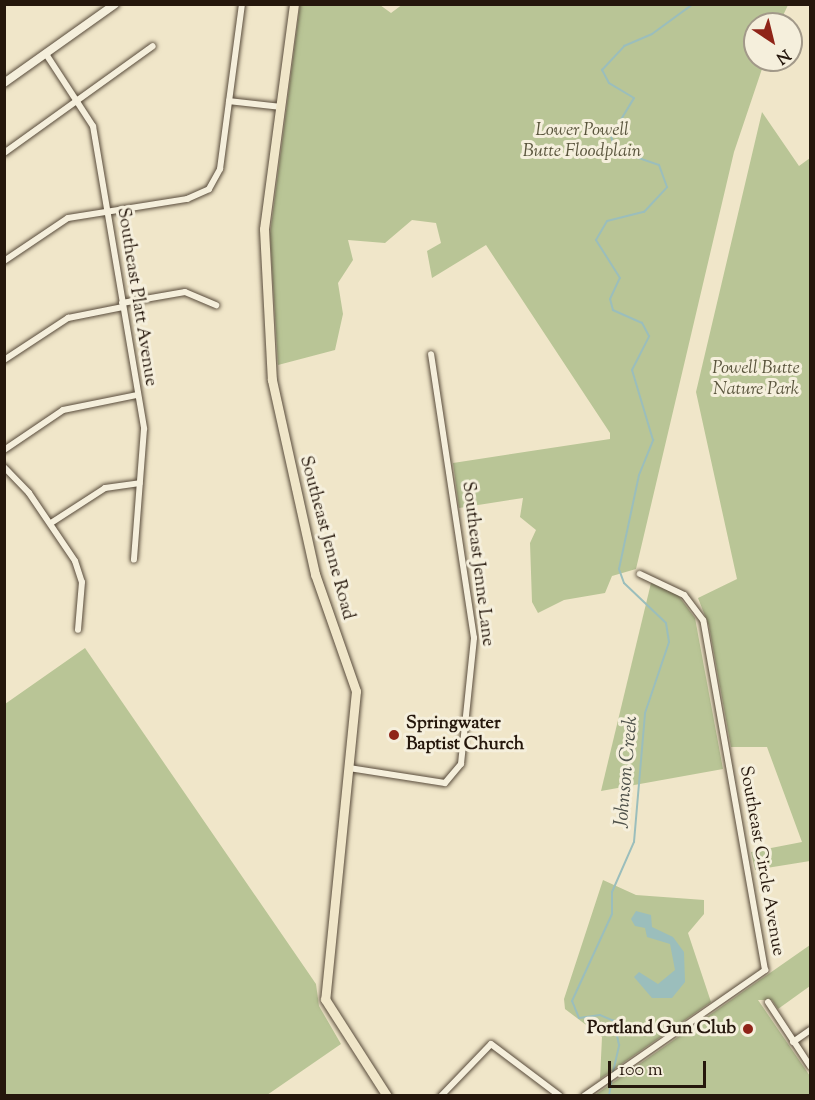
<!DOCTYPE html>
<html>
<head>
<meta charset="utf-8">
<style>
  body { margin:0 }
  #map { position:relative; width:815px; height:1100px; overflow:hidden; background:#f0e6c9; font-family:"Sorts Mill Goudy",serif }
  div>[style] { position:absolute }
  .green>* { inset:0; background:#b9c596 }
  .water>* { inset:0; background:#9bbebc }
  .stream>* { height:2px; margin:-1px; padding:0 1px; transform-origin:1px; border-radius:1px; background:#9bbebc }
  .roads { filter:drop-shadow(0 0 2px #584b3b) drop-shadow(0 0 2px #584b3b) }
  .street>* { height:6px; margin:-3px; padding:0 3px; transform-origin:3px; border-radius:3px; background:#f5efdc }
  .secondary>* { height:8px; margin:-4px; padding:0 4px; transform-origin:4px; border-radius:4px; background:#f5efdc }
  .primary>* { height:9px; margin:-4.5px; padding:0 4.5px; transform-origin:4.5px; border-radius:4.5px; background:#f0e6c9 }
  .dots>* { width:16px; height:16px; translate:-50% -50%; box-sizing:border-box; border:3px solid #f5efdc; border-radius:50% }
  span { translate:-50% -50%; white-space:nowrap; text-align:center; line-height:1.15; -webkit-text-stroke:6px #f5efdc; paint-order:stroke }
  .park-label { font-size:18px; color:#59543c; font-style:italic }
  .street-label { font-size:18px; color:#25170c }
  .poi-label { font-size:18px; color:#25170c; font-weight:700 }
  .left { translate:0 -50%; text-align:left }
  .right { translate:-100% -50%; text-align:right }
  .water-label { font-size:20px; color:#4e514a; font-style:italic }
  .frame { position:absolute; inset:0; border:6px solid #25170c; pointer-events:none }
  .north { position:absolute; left:743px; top:12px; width:60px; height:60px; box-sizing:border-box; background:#f5efdc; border:2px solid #a29989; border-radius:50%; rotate:145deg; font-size:16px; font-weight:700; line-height:24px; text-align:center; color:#25170c }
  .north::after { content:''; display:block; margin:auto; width:21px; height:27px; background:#8f2418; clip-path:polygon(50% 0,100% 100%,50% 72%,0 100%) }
  .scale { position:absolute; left:608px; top:1061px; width:98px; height:27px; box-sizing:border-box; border:3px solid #25170c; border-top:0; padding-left:8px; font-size:18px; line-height:21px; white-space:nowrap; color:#25170c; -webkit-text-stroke:4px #f5efdc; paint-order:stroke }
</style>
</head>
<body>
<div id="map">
  <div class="green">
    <div style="clip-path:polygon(403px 4px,788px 5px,779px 24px,755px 24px,755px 60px,765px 60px,734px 152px,636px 569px,612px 576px,605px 593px,564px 600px,538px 613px,532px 602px,530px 543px,536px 530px,520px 517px,523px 498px,459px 508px,453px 463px,610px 439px,610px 433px,486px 245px,432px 278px,427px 251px,441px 243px,436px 223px,412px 220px,385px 243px,348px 240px,353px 260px,338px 283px,343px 314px,335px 350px,278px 365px,270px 234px,300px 5px,380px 5px,391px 13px)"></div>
    <div style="clip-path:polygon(762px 112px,799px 166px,810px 158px,810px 861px,755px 870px,751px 852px,802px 842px,767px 747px,731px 747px,709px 626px,698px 598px,737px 579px,696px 392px)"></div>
    <div style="clip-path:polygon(651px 583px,678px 595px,695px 618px,723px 769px,601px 791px)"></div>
    <div style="clip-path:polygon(85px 648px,316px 984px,319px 1006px,341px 1044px,267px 1095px,5px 1095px,5px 704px)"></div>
    <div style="clip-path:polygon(603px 880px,636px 895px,704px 900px,704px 914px,688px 933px,711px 1002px,600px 1079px,602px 1037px,565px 1009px,564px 999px)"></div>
    <div style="clip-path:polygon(810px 945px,810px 986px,778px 1009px,772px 1000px,758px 1000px,810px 1076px,810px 1095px,595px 1095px)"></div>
  </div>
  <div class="water">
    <div style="clip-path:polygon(636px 911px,651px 915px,652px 927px,673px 937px,684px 952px,685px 982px,672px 998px,652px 998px,634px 977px,639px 972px,658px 984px,675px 970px,670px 944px,647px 937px,645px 928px,635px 926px,631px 919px)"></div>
  </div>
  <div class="stream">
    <div style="left:613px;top:1072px;width:28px;rotate:-77deg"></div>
    <div style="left:619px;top:1045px;width:25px;rotate:-102deg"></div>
    <div style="left:614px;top:1021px;width:15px;rotate:-157deg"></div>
    <div style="left:600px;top:1015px;width:21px;rotate:172deg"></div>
    <div style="left:579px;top:1018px;width:18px;rotate:-112deg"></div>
    <div style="left:572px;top:1001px;width:96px;rotate:-65.3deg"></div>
    <div style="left:612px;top:914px;width:22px;rotate:-90deg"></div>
    <div style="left:612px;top:892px;width:55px;rotate:-66.3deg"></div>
    <div style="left:634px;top:842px;width:129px;rotate:-85.1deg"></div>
    <div style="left:645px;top:713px;width:75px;rotate:-71.3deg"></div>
    <div style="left:669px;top:642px;width:19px;rotate:-99deg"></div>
    <div style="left:666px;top:623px;width:58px;rotate:-136.4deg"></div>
    <div style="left:624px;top:583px;width:15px;rotate:-110deg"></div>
    <div style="left:619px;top:569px;width:96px;rotate:-78deg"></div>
    <div style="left:639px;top:475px;width:38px;rotate:-68deg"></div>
    <div style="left:653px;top:440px;width:73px;rotate:-106.7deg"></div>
    <div style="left:632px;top:370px;width:38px;rotate:-63deg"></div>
    <div style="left:649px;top:336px;width:15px;rotate:-118deg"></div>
    <div style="left:642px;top:323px;width:32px;rotate:-156deg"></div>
    <div style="left:613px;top:310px;width:11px;rotate:-105deg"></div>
    <div style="left:610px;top:299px;width:23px;rotate:-65deg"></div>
    <div style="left:620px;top:278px;width:45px;rotate:-122.3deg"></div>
    <div style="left:596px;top:240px;width:22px;rotate:-60deg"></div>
    <div style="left:607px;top:221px;width:38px;rotate:-14deg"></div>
    <div style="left:644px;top:212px;width:34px;rotate:-47deg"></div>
    <div style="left:667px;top:187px;width:23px;rotate:-110deg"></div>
    <div style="left:659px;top:165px;width:46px;rotate:-161.2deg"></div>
    <div style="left:615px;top:150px;width:15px;rotate:-106deg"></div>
    <div style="left:611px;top:136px;width:44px;rotate:-58.8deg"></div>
    <div style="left:634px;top:98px;width:29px;rotate:-149deg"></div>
    <div style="left:609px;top:83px;width:15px;rotate:-118deg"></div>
    <div style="left:602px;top:70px;width:33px;rotate:-47deg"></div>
    <div style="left:624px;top:46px;width:30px;rotate:-23deg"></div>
    <div style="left:652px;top:34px;width:51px;rotate:-36.2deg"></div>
    <div style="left:609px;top:1096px;width:18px;rotate:-81deg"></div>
  </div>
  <div class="roads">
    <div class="street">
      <div style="left:46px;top:54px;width:86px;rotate:56.9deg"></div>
      <div style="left:93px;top:126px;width:307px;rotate:80.4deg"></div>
      <div style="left:144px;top:429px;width:131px;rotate:94.4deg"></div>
      <div style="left:229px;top:101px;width:52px;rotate:6.6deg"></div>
      <div style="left:4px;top:153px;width:183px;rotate:-35.7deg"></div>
      <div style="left:4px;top:261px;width:77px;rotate:-33.9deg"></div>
      <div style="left:68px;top:218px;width:121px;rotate:-9.1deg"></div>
      <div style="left:187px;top:199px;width:24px;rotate:-24deg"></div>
      <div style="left:209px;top:189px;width:23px;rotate:-61deg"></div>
      <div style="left:220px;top:169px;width:166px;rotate:-82.4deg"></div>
      <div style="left:122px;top:303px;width:64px;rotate:-9.9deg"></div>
      <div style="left:185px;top:292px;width:34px;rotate:23deg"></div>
      <div style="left:4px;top:360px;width:77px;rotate:-33.3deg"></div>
      <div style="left:68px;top:318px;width:56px;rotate:-11.3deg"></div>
      <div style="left:4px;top:450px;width:71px;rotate:-34.1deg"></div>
      <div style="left:63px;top:410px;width:76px;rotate:-11.5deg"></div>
      <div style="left:4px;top:467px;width:36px;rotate:46deg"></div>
      <div style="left:29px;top:493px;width:82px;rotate:55.9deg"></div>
      <div style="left:75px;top:561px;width:22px;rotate:72deg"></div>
      <div style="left:82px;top:582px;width:48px;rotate:94.8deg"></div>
      <div style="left:51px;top:523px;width:64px;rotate:-32.9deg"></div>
      <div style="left:105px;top:488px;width:35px;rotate:-8deg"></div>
      <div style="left:349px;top:768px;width:97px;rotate:8.9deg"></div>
      <div style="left:445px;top:783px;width:25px;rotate:-50deg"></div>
      <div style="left:461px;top:764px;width:127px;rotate:-84.1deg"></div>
      <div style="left:474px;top:638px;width:287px;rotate:-98.6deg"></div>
      <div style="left:768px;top:1002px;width:77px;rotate:56.7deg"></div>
      <div style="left:793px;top:1042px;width:21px;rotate:-35deg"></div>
      <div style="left:441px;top:1096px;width:72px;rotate:-46.1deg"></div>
      <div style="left:491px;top:1044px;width:86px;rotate:37deg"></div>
      <div style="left:584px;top:1096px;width:221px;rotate:-34.8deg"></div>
      <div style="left:765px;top:970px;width:355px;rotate:-100deg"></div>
      <div style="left:703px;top:620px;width:31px;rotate:-127deg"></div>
      <div style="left:684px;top:595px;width:49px;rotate:-154.5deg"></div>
    </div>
    <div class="secondary">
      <div style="left:4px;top:83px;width:136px;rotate:-35.4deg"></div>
    </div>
    <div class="primary">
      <div style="left:294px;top:4px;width:227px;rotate:97.6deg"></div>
      <div style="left:264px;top:229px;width:151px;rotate:87deg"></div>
      <div style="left:272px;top:380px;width:199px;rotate:77.5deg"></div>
      <div style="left:315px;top:574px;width:124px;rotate:70.7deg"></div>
      <div style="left:356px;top:691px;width:310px;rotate:95.7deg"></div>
      <div style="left:325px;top:999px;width:115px;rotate:57.4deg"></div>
    </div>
  </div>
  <div class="dots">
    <div style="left:394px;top:735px;background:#8f2418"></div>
    <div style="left:748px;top:1029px;background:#8f2418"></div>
  </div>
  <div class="park-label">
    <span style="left:582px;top:142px">Lower Powell<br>Butte Floodplain</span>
    <span style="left:756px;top:380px">Powell Butte<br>Nature Park</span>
  </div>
  <div class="street-label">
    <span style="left:136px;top:297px;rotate:81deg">Southeast Platt Avenue</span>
    <span style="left:326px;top:538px;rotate:75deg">Southeast Jenne Road</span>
    <span style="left:477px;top:564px;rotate:83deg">Southeast Jenne Lane</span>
    <span style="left:761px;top:861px;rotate:80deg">Southeast Circle Avenue</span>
  </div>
  <div class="poi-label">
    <span class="left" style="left:406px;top:735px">Springwater<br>Baptist Church</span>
    <span class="right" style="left:736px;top:1029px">Portland Gun Club</span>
  </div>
  <div class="water-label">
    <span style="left:627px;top:772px;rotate:-85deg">Johnson Creek</span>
  </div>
  <div class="frame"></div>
  <div class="north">N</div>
  <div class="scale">100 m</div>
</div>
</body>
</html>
